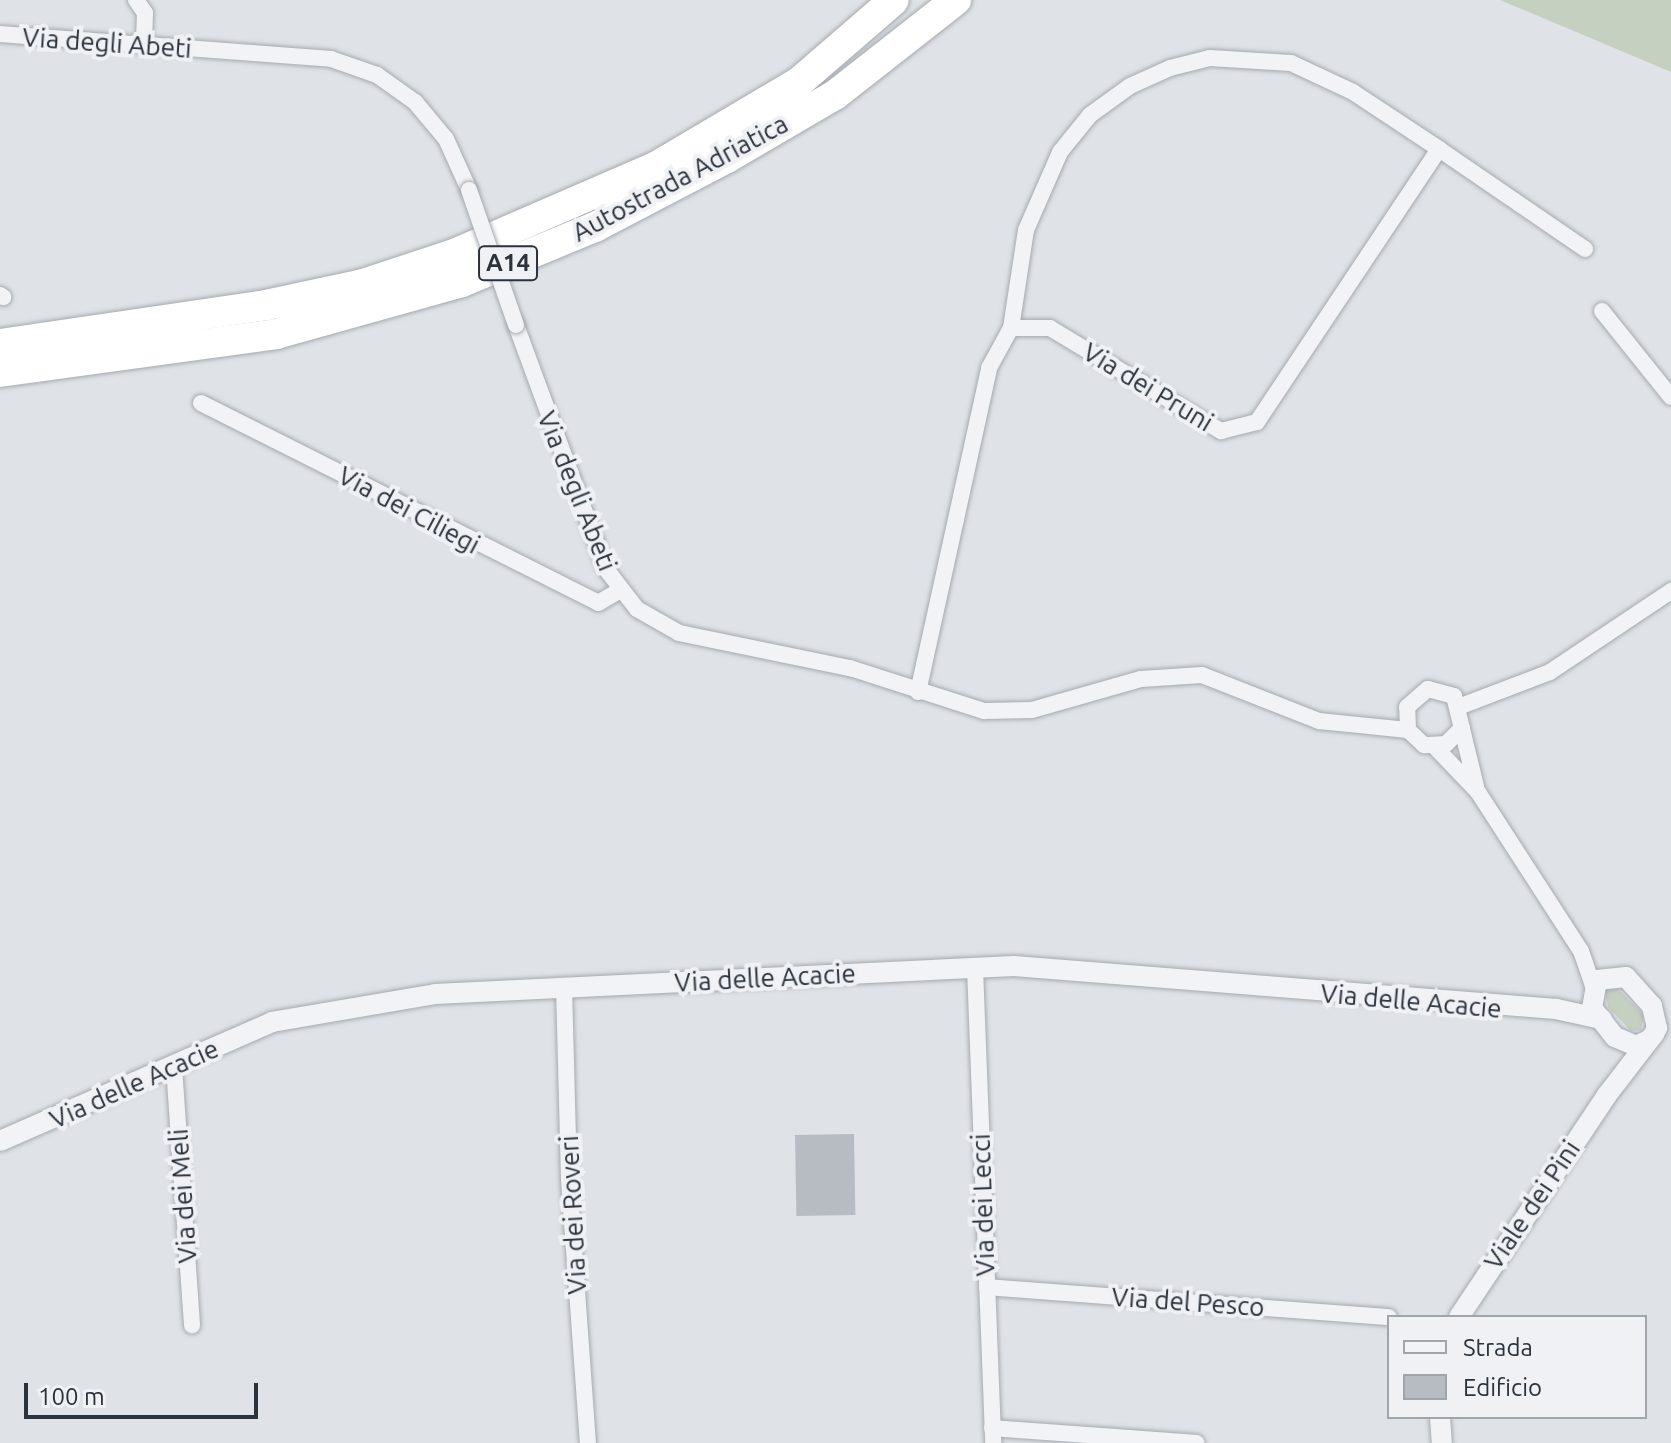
<!DOCTYPE html>
<html>
<head>
<meta charset="utf-8">
<style>
  body { margin:0 }
  #map { position:relative; width:1671px; height:1443px; overflow:hidden; background:#dfe3e7; font-family:Ubuntu,sans-serif }
  div>[style] { position:absolute }
  .green>* { inset:0; background:#c6d0c1 }
  .building>* { inset:0; background:#b7bcc3; transform-origin:0 0 }
  .roads { filter:drop-shadow(0 0 2px #a5aab0) drop-shadow(0 0 2px #a5aab0) }
  .minor>* { height:16px; margin:-8px; padding:0 8px; transform-origin:8px; border-radius:8px; background:#f2f3f6 }
  .tertiary>* { height:20px; margin:-10px; padding:0 10px; transform-origin:10px; border-radius:10px; background:#f2f3f6 }
  .motorway>* { height:30px; margin:-15px; padding:0 15px; transform-origin:15px; border-radius:15px; background:#fff }
  .bridges { filter:drop-shadow(0 0 2px #a5aab0) drop-shadow(0 0 2px #a5aab0) }
  .minor-bridge>* { height:16px; margin:-8px; padding:0 8px; transform-origin:8px; border-radius:8px; background:#f2f3f6 }
  span { translate:-50% -50%; white-space:nowrap; text-align:center; line-height:1.15; -webkit-text-stroke:8px #eff1f5; paint-order:stroke }
  .shield-label span { padding:2px 6px; background:#eff1f5; border:2px solid; border-radius:6px; -webkit-text-stroke-width:0 }
  .shield-label { font-size:24px; color:#2a323c; font-weight:700 }
  .street-label { font-size:26px; color:#2a323c }
  .legend { position:absolute; left:1387px; top:1315px; width:260px; height:104px; box-sizing:border-box; background:#eff1f5; border:2px solid #a0a5ab; margin:0; padding:10px 14px; list-style:none; font-size:24px; color:#2a323c }
  .legend li { display:flex; align-items:center; gap:16px; height:40px }
  .legend b { width:40px; border:2px solid #a0a5ab }
  .scale { position:absolute; left:24px; top:1383px; width:234px; height:36px; box-sizing:border-box; border:4px solid #2a323c; border-top:0; padding-left:10px; font-size:24px; line-height:28px; white-space:nowrap; color:#2a323c; -webkit-text-stroke:6px #eff1f5; paint-order:stroke }
</style>
</head>
<body>
<div id="map">
  <div class="green">
    <div style="clip-path:polygon(1500px 0,1671px 0,1671px 72px)"></div>
    <div style="clip-path:polygon(1615px 986px,1644px 1015px,1641px 1030px,1631px 1031px,1608px 1007px,1605px 990px)"></div>
  </div>
  <div class="building">
    <div style="left:854px;top:1134px;width:81px;height:59px;rotate:89deg"></div>
  </div>
  <div class="roads">
    <div class="minor">
      <div style="left:136px;top:0;width:16px;rotate:55deg"></div>
      <div style="left:145px;top:13px;width:32px;rotate:92deg"></div>
      <div style="left:0;top:34px;width:332px;rotate:4.3deg"></div>
      <div style="left:331px;top:59px;width:49px;rotate:19.2deg"></div>
      <div style="left:377px;top:75px;width:47px;rotate:35.4deg"></div>
      <div style="left:415px;top:102px;width:48px;rotate:50deg"></div>
      <div style="left:446px;top:139px;width:56px;rotate:65.7deg"></div>
      <div style="left:0;top:295px;width:4px;rotate:34deg"></div>
      <div style="left:1602px;top:311px;width:110px;rotate:51.3deg"></div>
      <div style="left:516px;top:325px;width:260px;rotate:69.8deg"></div>
      <div style="left:606px;top:569px;width:51px;rotate:52.2deg"></div>
      <div style="left:637px;top:609px;width:48px;rotate:29.7deg"></div>
      <div style="left:679px;top:633px;width:175px;rotate:11.6deg"></div>
      <div style="left:850px;top:668px;width:141px;rotate:17.8deg"></div>
      <div style="left:984px;top:711px;width:48px;rotate:-1.2deg"></div>
      <div style="left:1032px;top:710px;width:113px;rotate:-15.9deg"></div>
      <div style="left:1141px;top:679px;width:61px;rotate:-3.8deg"></div>
      <div style="left:1202px;top:675px;width:126px;rotate:21.5deg"></div>
      <div style="left:1319px;top:721px;width:89px;rotate:5.8deg"></div>
      <div style="left:1011px;top:328px;width:99px;rotate:-81.3deg"></div>
      <div style="left:1026px;top:230px;width:85px;rotate:-66.4deg"></div>
      <div style="left:1060px;top:152px;width:48px;rotate:-51deg"></div>
      <div style="left:1090px;top:115px;width:49px;rotate:-35.9deg"></div>
      <div style="left:1130px;top:86px;width:44px;rotate:-24.2deg"></div>
      <div style="left:1170px;top:68px;width:41px;rotate:-14deg"></div>
      <div style="left:1210px;top:58px;width:81px;rotate:3.5deg"></div>
      <div style="left:1291px;top:63px;width:68px;rotate:25.1deg"></div>
      <div style="left:1353px;top:92px;width:103px;rotate:33.5deg"></div>
      <div style="left:201px;top:403px;width:445px;rotate:26.7deg"></div>
      <div style="left:598px;top:603px;width:24px;rotate:-30deg"></div>
      <div style="left:918px;top:692px;width:332px;rotate:-77.6deg"></div>
      <div style="left:989px;top:368px;width:46px;rotate:-61.2deg"></div>
      <div style="left:1011px;top:328px;width:39px"></div>
      <div style="left:1050px;top:328px;width:200px;rotate:31.1deg"></div>
      <div style="left:1221px;top:431px;width:37px;rotate:-14deg"></div>
      <div style="left:1257px;top:422px;width:328px;rotate:-56.3deg"></div>
      <div style="left:1439px;top:149px;width:177px;rotate:34.4deg"></div>
      <div style="left:1461px;top:706px;width:95px;rotate:-20.9deg"></div>
      <div style="left:1550px;top:672px;width:146px;rotate:-33.8deg"></div>
      <div style="left:1462px;top:728px;width:23px;rotate:135deg"></div>
      <div style="left:1446px;top:744px;width:22px;rotate:177deg"></div>
      <div style="left:1424px;top:745px;width:22px;rotate:-137deg"></div>
      <div style="left:1408px;top:730px;width:23px;rotate:-92deg"></div>
      <div style="left:1407px;top:707px;width:28px;rotate:-41deg"></div>
      <div style="left:1428px;top:689px;width:27px;rotate:15deg"></div>
      <div style="left:1454px;top:696px;width:93px;rotate:76.3deg"></div>
      <div style="left:1435px;top:747px;width:62px;rotate:46.3deg"></div>
      <div style="left:1478px;top:792px;width:189px;rotate:57.1deg"></div>
      <div style="left:1581px;top:951px;width:37px;rotate:71deg"></div>
      <div style="left:975px;top:968px;width:475px;rotate:87.8deg"></div>
      <div style="left:564px;top:987px;width:192px;rotate:88.5deg"></div>
      <div style="left:569px;top:1179px;width:265px;rotate:85.9deg"></div>
      <div style="left:174px;top:1067px;width:259px;rotate:86deg"></div>
      <div style="left:987px;top:1287px;width:403px;rotate:4.3deg"></div>
      <div style="left:992px;top:1428px;width:205px;rotate:4.2deg"></div>
    </div>
    <div class="tertiary">
      <div style="left:0;top:1141px;width:297px;rotate:-23.6deg"></div>
      <div style="left:272px;top:1022px;width:165px;rotate:-9.7deg"></div>
      <div style="left:435px;top:994px;width:580px;rotate:-2.77deg"></div>
      <div style="left:1014px;top:966px;width:544px;rotate:4.54deg"></div>
      <div style="left:1556px;top:1009px;width:47px;rotate:12.3deg"></div>
      <div style="left:1459px;top:1317px;width:267px;rotate:-56.3deg"></div>
      <div style="left:1607px;top:1095px;width:77px;rotate:-52.4deg"></div>
      <div style="left:1654px;top:1034px;width:7px;rotate:-63deg"></div>
      <div style="left:1657px;top:1028px;width:23px;rotate:-103deg"></div>
      <div style="left:1652px;top:1006px;width:39px;rotate:-132deg"></div>
      <div style="left:1626px;top:977px;width:29px;rotate:174deg"></div>
      <div style="left:1597px;top:980px;width:28px;rotate:100deg"></div>
      <div style="left:1592px;top:1008px;width:37px;rotate:52deg"></div>
      <div style="left:1615px;top:1037px;width:23px;rotate:23deg"></div>
      <div style="left:1636px;top:1046px;width:14px;rotate:-25deg"></div>
      <div style="left:1440px;top:1417px;width:26px;rotate:86deg"></div>
    </div>
    <div class="motorway">
      <div style="left:0;top:344px;width:269px;rotate:-8.3deg"></div>
      <div style="left:266px;top:305px;width:99px;rotate:-12.2deg"></div>
      <div style="left:363px;top:284px;width:96px;rotate:-18.2deg"></div>
      <div style="left:454px;top:254px;width:221px;rotate:-23.4deg"></div>
      <div style="left:657px;top:166px;width:165px;rotate:-30.6deg"></div>
      <div style="left:799px;top:82px;width:125px;rotate:-40.8deg"></div>
      <div style="left:0;top:372px;width:279px;rotate:-7.8deg"></div>
      <div style="left:276px;top:334px;width:193px;rotate:-15.6deg"></div>
      <div style="left:462px;top:282px;width:144px;rotate:-22.5deg"></div>
      <div style="left:595px;top:227px;width:149px;rotate:-27.6deg"></div>
      <div style="left:727px;top:158px;width:125px;rotate:-30.3deg"></div>
      <div style="left:835px;top:95px;width:154px;rotate:-38.1deg"></div>
    </div>
  </div>
  <div class="bridges">
    <div class="minor-bridge">
      <div style="left:469px;top:190px;width:143px;rotate:70.8deg"></div>
    </div>
  </div>
  <div class="shield-label">
    <span style="left:508px;top:263px">A14</span>
  </div>
  <div class="street-label">
    <span style="left:107px;top:43px;rotate:4deg">Via degli Abeti</span>
    <span style="left:680px;top:178px;rotate:-28deg">Autostrada Adriatica</span>
    <span style="left:1148px;top:387px;rotate:31deg">Via dei Pruni</span>
    <span style="left:577px;top:491px;rotate:68deg">Via degli Abeti</span>
    <span style="left:409px;top:510px;rotate:28deg">Via dei Ciliegi</span>
    <span style="left:765px;top:978px;rotate:-3deg">Via delle Acacie</span>
    <span style="left:1411px;top:1001px;rotate:5deg">Via delle Acacie</span>
    <span style="left:134px;top:1084px;rotate:-24deg">Via delle Acacie</span>
    <span style="left:183px;top:1196px;rotate:-94deg">Via dei Meli</span>
    <span style="left:983px;top:1205px;rotate:-92deg">Via dei Lecci</span>
    <span style="left:1532px;top:1205px;rotate:-56deg">Viale dei Pini</span>
    <span style="left:573px;top:1215px;rotate:-93deg">Via dei Roveri</span>
    <span style="left:1188px;top:1302px;rotate:4deg">Via del Pesco</span>
  </div>
  <ul class="legend">
  <li><b style="height:10px;background:#f2f3f6"></b>Strada</li>
  <li><b style="height:22px;background:#b7bcc3"></b>Edificio</li>
  </ul>
  <div class="scale">100 m</div>
</div>
</body>
</html>
